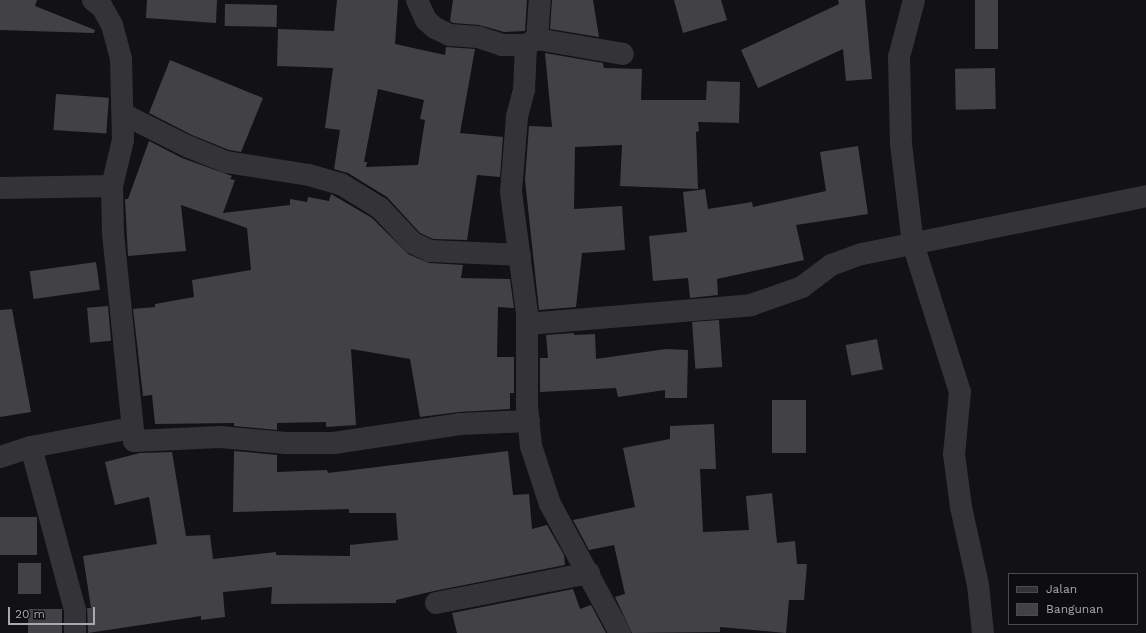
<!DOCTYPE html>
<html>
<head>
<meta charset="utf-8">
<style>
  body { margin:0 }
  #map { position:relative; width:1146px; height:633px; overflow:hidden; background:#121214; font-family:"Work Sans",sans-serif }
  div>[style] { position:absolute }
  .building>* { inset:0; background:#424246; transform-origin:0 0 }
  .minor>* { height:22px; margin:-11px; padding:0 11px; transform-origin:11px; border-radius:11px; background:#343438 }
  span { translate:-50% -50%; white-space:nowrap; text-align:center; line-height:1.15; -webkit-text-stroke:3px #0d0d0f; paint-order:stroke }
  .legend { position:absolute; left:1008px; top:573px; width:130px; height:52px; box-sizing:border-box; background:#0d0d0f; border:1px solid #4a4b50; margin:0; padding:5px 7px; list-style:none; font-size:12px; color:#a6a8b2 }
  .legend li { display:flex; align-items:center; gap:8px; height:20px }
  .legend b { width:20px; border:1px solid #4a4b50 }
  .scale { position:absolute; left:8px; top:607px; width:87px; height:18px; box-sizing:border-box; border:2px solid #a6a8b2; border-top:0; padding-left:5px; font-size:12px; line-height:14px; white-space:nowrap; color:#a6a8b2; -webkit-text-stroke:3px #0d0d0f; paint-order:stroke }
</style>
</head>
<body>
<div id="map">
  <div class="building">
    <div style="clip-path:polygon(0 0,37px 0,35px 6px,95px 30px,94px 33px,0 30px)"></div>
    <div style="clip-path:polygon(147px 0,217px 0,216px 23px,146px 18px)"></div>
    <div style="clip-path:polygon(evenodd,337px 0,398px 0,395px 44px,445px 55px,446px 47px,475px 49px,460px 133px,503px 137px,500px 177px,477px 175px,467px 240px,433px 239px,420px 233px,387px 197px,348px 173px,334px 169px,340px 130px,325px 128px,333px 68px,277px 66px,278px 29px,334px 31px,337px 0,378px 89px,424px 100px,420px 119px,425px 120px,418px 165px,366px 167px,367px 162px,364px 162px,378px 89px)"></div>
    <div style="clip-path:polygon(453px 0,527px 0,525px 31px,504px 32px,479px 25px,453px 23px,450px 21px)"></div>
    <div style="clip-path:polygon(552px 0,593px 0,599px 37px,550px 29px)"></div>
    <div style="clip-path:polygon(674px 0,721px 0,727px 20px,683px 33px)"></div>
    <div style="clip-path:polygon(838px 0,865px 0,872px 79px,846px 81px,843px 49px,758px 88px,741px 50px,839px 4px)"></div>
    <div style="left:975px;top:0;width:23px;height:49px"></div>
    <div style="left:225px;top:4px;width:52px;height:22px;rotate:1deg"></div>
    <div style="clip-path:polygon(545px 53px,603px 63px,604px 68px,642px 69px,641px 100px,706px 100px,707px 81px,740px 82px,739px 123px,698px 122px,699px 131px,696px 132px,698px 189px,620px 186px,622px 145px,575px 147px,574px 209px,622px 206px,625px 250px,582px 253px,576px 307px,539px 310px,525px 180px,529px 126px,552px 127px)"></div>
    <div style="clip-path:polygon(170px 60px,263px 98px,241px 152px,229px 150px,192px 135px,149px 113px)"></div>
    <div style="left:995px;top:68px;width:41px;height:40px;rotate:89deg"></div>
    <div style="left:56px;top:94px;width:53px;height:36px;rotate:4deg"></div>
    <div style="clip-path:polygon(149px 141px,182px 158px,232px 176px,230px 179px,235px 180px,223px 213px,290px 205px,290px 199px,307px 202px,308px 197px,329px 201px,331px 194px,372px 218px,408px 254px,429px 263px,463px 265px,461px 278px,510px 279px,514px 308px,498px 307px,497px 357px,514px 357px,514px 393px,510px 393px,510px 409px,459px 412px,420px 417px,410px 359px,351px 349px,356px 425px,326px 427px,326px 422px,277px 423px,277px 430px,234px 426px,234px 423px,155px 424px,152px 395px,143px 396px,133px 309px,155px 307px,155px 304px,194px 297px,192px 280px,251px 270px,247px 228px,181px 205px,186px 251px,128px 256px,125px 199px,128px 199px)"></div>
    <div style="clip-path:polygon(858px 146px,868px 214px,796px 225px,804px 260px,717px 279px,718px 295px,690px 298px,688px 278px,653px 281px,649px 236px,687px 232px,683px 192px,705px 189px,708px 209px,752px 202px,753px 207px,826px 191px,820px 152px)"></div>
    <div style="left:96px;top:262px;width:28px;height:67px;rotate:82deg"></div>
    <div style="left:108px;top:306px;width:35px;height:21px;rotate:85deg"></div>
    <div style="clip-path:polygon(12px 309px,31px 412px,0 417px,0 310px)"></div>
    <div style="left:719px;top:320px;width:47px;height:27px;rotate:86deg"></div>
    <div style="clip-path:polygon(574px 333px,574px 335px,595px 334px,596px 359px,666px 349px,688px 350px,687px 398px,665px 398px,665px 390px,618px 397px,616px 388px,540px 392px,540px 358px,548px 358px,546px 335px)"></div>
    <div style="left:877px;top:339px;width:31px;height:32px;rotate:79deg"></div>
    <div style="left:772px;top:400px;width:34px;height:53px"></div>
    <div style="clip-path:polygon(714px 424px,716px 469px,700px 469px,703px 532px,749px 530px,746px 496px,772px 493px,777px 543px,795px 541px,797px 564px,807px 564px,804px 600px,789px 600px,786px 633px,720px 627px,720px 632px,632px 633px,615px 597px,625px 594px,614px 545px,589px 550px,573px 520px,635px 507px,623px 448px,670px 439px,670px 426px)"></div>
    <div style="clip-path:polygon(234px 451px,277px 455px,277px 472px,327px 470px,328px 473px,508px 451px,513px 495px,529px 494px,532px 529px,547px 525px,564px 555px,565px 565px,434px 591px,396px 600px,396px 603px,271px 604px,272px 587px,223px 592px,225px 617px,201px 620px,201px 616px,88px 633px,87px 608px,91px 608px,83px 556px,157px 544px,149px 497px,115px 505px,105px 462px,140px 453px,172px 452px,186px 536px,210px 535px,213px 559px,276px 552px,276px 555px,350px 556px,350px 545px,398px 540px,396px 513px,349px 513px,349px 509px,233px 512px)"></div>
    <div style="left:0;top:517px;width:37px;height:38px"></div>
    <div style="left:41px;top:563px;width:31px;height:23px;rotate:90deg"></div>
    <div style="clip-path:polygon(573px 589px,580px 609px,591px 605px,606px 633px,457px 633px,452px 613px)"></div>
    <div style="left:62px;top:609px;width:24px;height:34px;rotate:90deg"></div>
  </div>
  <div class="minor">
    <div style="left:93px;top:0;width:11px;rotate:38deg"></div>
    <div style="left:102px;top:7px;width:21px;rotate:61deg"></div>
    <div style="left:112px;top:25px;width:35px;rotate:75deg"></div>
    <div style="left:121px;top:59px;width:81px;rotate:88.6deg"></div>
    <div style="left:123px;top:140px;width:47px;rotate:103.4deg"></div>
    <div style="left:112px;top:186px;width:47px;rotate:88.8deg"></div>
    <div style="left:113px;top:233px;width:209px;rotate:84.2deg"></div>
    <div style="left:134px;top:441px;width:86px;rotate:-2.7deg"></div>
    <div style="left:220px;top:437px;width:66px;rotate:5.2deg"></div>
    <div style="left:286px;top:443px;width:48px"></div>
    <div style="left:334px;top:443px;width:127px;rotate:-8.6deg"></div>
    <div style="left:460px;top:424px;width:69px;rotate:-2.5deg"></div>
    <div style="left:417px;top:0;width:22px;rotate:66deg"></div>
    <div style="left:426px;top:20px;width:12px;rotate:42deg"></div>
    <div style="left:435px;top:28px;width:17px;rotate:25deg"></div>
    <div style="left:450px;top:35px;width:28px;rotate:4deg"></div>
    <div style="left:478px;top:37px;width:25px;rotate:18deg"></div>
    <div style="left:502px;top:45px;width:24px"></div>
    <div style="left:526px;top:45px;width:45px;rotate:92.5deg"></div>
    <div style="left:524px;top:90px;width:28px;rotate:105deg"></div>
    <div style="left:517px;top:117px;width:75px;rotate:94.6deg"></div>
    <div style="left:511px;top:192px;width:122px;rotate:82.5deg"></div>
    <div style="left:527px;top:313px;width:93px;rotate:90deg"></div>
    <div style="left:527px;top:406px;width:40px;rotate:84.3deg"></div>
    <div style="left:531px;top:446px;width:61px;rotate:71.9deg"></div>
    <div style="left:550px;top:504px;width:147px;rotate:61.5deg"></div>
    <div style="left:914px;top:0;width:59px;rotate:104.7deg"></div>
    <div style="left:899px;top:57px;width:87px;rotate:88.7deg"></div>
    <div style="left:901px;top:144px;width:101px;rotate:83.2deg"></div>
    <div style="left:913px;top:244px;width:155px;rotate:72.4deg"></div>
    <div style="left:960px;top:392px;width:62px;rotate:95.5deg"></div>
    <div style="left:954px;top:454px;width:53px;rotate:82.5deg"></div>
    <div style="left:961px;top:507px;width:80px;rotate:77.7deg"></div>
    <div style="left:978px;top:585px;width:48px;rotate:84.1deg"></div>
    <div style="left:537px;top:39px;width:39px;rotate:-86deg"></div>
    <div style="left:526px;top:45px;width:13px;rotate:-29deg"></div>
    <div style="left:537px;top:39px;width:87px;rotate:9.9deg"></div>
    <div style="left:123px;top:114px;width:72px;rotate:26.6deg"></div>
    <div style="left:187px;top:146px;width:42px;rotate:22.3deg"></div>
    <div style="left:226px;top:162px;width:84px;rotate:8.9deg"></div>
    <div style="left:309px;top:175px;width:33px;rotate:16deg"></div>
    <div style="left:341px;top:184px;width:46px;rotate:31.6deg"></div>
    <div style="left:380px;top:208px;width:48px;rotate:46.7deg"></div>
    <div style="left:413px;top:243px;width:19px;rotate:25deg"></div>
    <div style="left:430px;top:251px;width:90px;rotate:2.5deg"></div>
    <div style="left:0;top:188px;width:112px;rotate:-1deg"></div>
    <div style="left:527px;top:324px;width:225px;rotate:-4.8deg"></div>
    <div style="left:751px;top:305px;width:54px;rotate:-19.4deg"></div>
    <div style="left:802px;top:287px;width:36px;rotate:-37deg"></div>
    <div style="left:831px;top:265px;width:33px;rotate:-20deg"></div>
    <div style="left:862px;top:254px;width:290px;rotate:-11.5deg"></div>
    <div style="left:31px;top:447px;width:169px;rotate:74.9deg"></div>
    <div style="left:75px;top:610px;width:23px;rotate:90deg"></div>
    <div style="left:0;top:457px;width:33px;rotate:-18deg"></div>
    <div style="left:31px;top:447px;width:103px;rotate:-10.7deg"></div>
    <div style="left:436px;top:603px;width:156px;rotate:-11.1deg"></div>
  </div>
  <ul class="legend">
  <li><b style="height:5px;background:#343438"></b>Jalan</li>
  <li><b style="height:11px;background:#424246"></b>Bangunan</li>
  </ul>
  <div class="scale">20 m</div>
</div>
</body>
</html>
